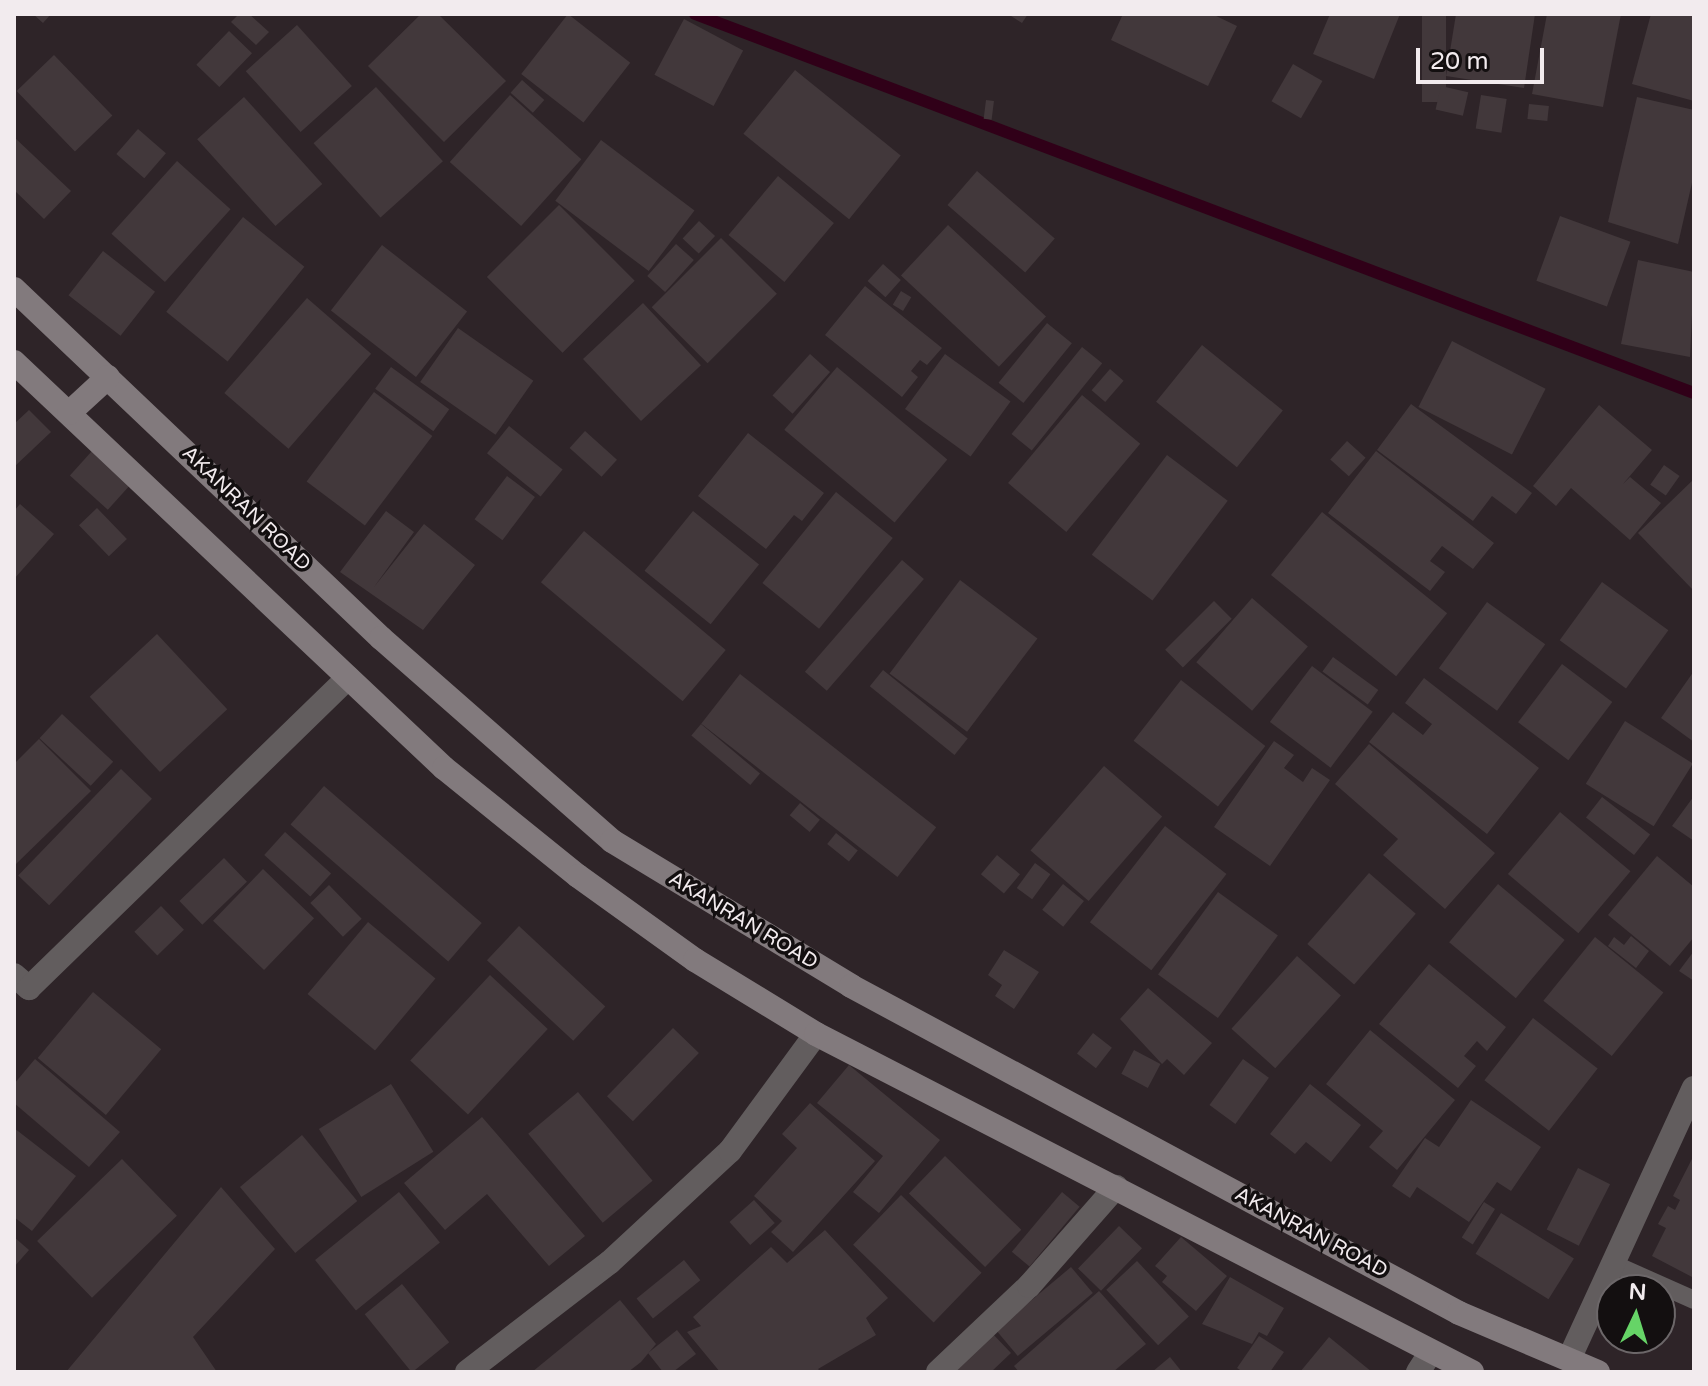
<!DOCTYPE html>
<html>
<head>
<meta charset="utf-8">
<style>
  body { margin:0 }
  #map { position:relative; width:1708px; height:1386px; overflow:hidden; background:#2e2428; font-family:"Varela Round",sans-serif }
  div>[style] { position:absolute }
  .stream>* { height:12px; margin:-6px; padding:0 6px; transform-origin:6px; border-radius:6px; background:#300018 }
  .building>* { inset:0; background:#42383b; transform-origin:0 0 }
  .lane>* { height:18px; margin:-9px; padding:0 9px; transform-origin:9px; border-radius:9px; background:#625d5e }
  .street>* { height:24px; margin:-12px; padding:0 12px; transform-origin:12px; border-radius:12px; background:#625d5e }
  .secondary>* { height:24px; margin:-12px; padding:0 12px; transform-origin:12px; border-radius:12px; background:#827a7d }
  span { translate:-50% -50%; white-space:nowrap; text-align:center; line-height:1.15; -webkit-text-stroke:7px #130f10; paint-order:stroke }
  .street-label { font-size:20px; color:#f2ebee }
  .frame { position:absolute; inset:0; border:16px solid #f2ebee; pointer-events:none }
  .north { position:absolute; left:1596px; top:1274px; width:80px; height:80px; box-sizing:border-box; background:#130f10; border:2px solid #6c6769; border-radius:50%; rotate:4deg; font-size:22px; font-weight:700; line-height:32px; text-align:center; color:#f2ebee }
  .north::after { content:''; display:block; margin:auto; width:28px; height:36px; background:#66d467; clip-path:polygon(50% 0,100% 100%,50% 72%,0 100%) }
  .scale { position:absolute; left:1416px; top:48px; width:128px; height:36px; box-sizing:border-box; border:4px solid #f2ebee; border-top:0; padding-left:10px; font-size:24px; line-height:28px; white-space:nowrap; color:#f2ebee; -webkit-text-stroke:6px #130f10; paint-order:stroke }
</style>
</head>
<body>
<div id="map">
  <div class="stream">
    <div style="left:695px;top:14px;width:1068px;rotate:20.78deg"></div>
  </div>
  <div class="building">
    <div style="clip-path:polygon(33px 14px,51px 14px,43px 23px)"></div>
    <div style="clip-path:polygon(239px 14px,249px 14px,269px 32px,256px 45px,231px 22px)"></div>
    <div style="clip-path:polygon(421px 14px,438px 14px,506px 81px,444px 142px,368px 66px)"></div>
    <div style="left:568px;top:14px;width:79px;height:76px;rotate:38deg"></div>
    <div style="clip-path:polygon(1008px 14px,1028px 14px,1022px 23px)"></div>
    <div style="clip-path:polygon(1123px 14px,1212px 14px,1237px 26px,1208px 86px,1111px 40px)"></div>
    <div style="clip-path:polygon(1330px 14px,1400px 14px,1374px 79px,1313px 54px)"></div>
    <div style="left:1422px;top:14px;width:24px;height:88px"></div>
    <div style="clip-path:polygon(1456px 14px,1535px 14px,1524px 88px,1446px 76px)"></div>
    <div style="clip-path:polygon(1547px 14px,1621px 14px,1603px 107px,1532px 94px)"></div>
    <div style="clip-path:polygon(1651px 14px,1694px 14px,1694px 101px,1632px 84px)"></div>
    <div style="left:684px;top:19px;width:67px;height:63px;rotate:28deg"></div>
    <div style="left:297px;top:25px;width:82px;height:69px;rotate:48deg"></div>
    <div style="left:229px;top:31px;width:32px;height:47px;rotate:44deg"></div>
    <div style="left:54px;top:55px;width:84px;height:52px;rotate:46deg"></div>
    <div style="left:1293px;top:64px;width:34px;height:43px;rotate:30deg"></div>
    <div style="left:795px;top:70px;width:136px;height:82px;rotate:39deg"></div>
    <div style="left:522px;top:80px;width:30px;height:17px;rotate:42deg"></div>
    <div style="left:1441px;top:86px;width:28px;height:24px;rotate:13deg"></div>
    <div style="left:376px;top:87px;width:100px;height:84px;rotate:48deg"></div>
    <div style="left:510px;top:95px;width:96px;height:90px;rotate:42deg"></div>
    <div style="left:1481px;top:95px;width:26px;height:34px;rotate:9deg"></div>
    <div style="left:244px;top:97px;width:117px;height:63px;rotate:48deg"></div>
    <div style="clip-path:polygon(1637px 97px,1694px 110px,1694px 174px,1678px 244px,1608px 222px)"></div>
    <div style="left:986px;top:100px;width:8px;height:19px;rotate:7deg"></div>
    <div style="left:1529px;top:104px;width:20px;height:15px;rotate:6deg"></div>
    <div style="left:138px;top:129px;width:37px;height:33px;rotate:41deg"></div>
    <div style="clip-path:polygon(14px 137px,71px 191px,44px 219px,14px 190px)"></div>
    <div style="left:601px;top:140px;width:117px;height:76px;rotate:37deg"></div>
    <div style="left:177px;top:161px;width:72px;height:98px;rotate:42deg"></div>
    <div style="left:977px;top:171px;width:103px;height:45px;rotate:41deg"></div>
    <div style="left:778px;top:176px;width:73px;height:77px;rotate:40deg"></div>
    <div style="left:559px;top:205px;width:107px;height:102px;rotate:45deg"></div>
    <div style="left:1560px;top:216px;width:75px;height:69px;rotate:20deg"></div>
    <div style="left:243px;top:217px;width:79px;height:122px;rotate:39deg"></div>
    <div style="left:699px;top:221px;width:22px;height:24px;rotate:43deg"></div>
    <div style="left:948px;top:225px;width:134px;height:69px;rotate:43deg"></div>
    <div style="left:721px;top:238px;width:79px;height:98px;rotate:45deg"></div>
    <div style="left:676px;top:244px;width:24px;height:43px;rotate:42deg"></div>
    <div style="left:382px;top:245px;width:108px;height:83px;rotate:38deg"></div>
    <div style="left:103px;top:251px;width:66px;height:56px;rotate:38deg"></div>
    <div style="clip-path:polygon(1638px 260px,1694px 272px,1690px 357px,1621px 344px)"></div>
    <div style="left:883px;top:264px;width:24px;height:23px;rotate:42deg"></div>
    <div style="clip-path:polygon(865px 286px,942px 348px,927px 365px,920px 360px,911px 371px,918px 377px,902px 397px,825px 335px)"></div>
    <div style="left:901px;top:291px;width:12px;height:16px;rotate:31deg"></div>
    <div style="left:307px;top:298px;width:85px;height:126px;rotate:41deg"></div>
    <div style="left:643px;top:303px;width:85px;height:82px;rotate:47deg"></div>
    <div style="left:1047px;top:323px;width:32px;height:77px;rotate:39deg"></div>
    <div style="left:458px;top:328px;width:92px;height:66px;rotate:35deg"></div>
    <div style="left:1452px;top:341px;width:105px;height:74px;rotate:27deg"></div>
    <div style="left:1202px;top:345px;width:104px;height:73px;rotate:39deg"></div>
    <div style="left:1082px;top:347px;width:26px;height:112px;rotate:39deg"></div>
    <div style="left:810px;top:354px;width:27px;height:56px;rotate:42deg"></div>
    <div style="left:945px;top:354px;width:81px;height:68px;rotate:36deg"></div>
    <div style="left:391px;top:367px;width:72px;height:27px;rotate:36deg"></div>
    <div style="left:837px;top:367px;width:144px;height:82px;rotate:40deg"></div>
    <div style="left:1110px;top:369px;width:18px;height:28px;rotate:41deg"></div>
    <div style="left:374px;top:392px;width:73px;height:112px;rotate:37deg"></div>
    <div style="left:1082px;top:395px;width:76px;height:115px;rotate:40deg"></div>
    <div style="clip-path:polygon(1411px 404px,1532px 493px,1516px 514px,1492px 496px,1473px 521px,1377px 450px)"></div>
    <div style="clip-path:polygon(1599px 405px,1652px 450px,1623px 484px,1630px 477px,1661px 503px,1630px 540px,1571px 488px,1556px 506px,1533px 486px)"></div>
    <div style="clip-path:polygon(29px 410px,51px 432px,14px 467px,14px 424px)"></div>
    <div style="left:509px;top:426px;width:69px;height:35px;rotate:39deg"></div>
    <div style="left:585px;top:431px;width:43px;height:23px;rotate:42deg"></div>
    <div style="clip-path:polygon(748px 433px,824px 493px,802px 521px,794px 515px,766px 549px,698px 496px)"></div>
    <div style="left:1347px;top:441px;width:25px;height:25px;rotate:42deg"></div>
    <div style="left:92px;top:451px;width:51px;height:33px;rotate:42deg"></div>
    <div style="clip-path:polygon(1376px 451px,1494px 543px,1473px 569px,1442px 546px,1430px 561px,1445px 572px,1430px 591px,1328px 513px)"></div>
    <div style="left:1167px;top:455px;width:76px;height:125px;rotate:37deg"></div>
    <div style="left:1664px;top:465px;width:19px;height:24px;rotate:35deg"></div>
    <div style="left:507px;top:476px;width:35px;height:54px;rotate:37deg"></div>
    <div style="clip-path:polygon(1694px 479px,1694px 591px,1638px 533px)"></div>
    <div style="left:836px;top:492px;width:73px;height:117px;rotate:39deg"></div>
    <div style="clip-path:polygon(20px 504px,54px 534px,14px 579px,14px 511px)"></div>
    <div style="left:97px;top:508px;width:43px;height:25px;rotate:46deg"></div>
    <div style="clip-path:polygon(386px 511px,414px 532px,374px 587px,424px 524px,475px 565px,423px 630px,340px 572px)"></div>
    <div style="left:693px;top:511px;width:85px;height:77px;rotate:39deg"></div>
    <div style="left:1322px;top:512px;width:161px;height:81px;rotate:39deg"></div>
    <div style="left:584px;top:531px;width:185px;height:67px;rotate:40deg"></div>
    <div style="left:902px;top:560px;width:29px;height:148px;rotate:41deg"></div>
    <div style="left:960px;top:580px;width:97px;height:117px;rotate:37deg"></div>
    <div style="left:1602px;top:582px;width:82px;height:72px;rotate:36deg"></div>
    <div style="left:1252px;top:598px;width:74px;height:85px;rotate:41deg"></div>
    <div style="left:1214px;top:601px;width:25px;height:69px;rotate:45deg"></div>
    <div style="left:1487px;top:602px;width:72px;height:82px;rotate:36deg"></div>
    <div style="left:157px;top:634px;width:103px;height:92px;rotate:47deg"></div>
    <div style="left:1333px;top:657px;width:56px;height:18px;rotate:36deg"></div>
    <div style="left:1562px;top:664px;width:63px;height:73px;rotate:37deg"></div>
    <div style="left:1312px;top:666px;width:76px;height:70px;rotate:37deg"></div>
    <div style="left:883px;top:670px;width:109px;height:21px;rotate:39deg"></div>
    <div style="clip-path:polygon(1694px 671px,1694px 742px,1661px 718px)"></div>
    <div style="left:740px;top:674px;width:249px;height:63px;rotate:38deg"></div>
    <div style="clip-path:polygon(1424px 678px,1539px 768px,1487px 834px,1369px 742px,1393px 712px,1423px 735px,1432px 724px,1405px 703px)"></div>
    <div style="left:1181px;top:680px;width:107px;height:77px;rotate:38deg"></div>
    <div style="left:62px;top:714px;width:70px;height:33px;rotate:43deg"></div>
    <div style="left:1625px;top:721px;width:80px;height:74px;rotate:32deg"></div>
    <div style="left:701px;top:724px;width:77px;height:15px;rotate:40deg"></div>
    <div style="clip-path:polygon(39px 739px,91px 791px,16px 864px,14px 764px)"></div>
    <div style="clip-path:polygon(1274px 741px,1294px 755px,1284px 768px,1303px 782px,1312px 768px,1330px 780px,1270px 866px,1214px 827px)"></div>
    <div style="clip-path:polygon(1369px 744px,1495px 853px,1445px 909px,1383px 855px,1398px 839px,1335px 784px)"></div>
    <div style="left:1104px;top:766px;width:77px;height:112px;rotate:41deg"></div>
    <div style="left:121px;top:769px;width:43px;height:148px;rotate:44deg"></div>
    <div style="left:324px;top:786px;width:209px;height:51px;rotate:41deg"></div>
    <div style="clip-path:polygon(1694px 796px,1694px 841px,1672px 826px)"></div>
    <div style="left:1602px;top:797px;width:61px;height:26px;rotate:38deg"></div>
    <div style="left:800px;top:803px;width:26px;height:16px;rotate:40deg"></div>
    <div style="left:1560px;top:812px;width:92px;height:81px;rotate:40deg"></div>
    <div style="left:1165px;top:826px;width:78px;height:122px;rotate:38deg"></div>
    <div style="left:285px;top:832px;width:62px;height:31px;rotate:42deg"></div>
    <div style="left:836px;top:833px;width:28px;height:14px;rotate:39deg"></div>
    <div style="left:997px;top:855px;width:30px;height:25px;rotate:40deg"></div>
    <div style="clip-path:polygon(1657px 856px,1694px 887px,1694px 937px,1670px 966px,1608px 915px)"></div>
    <div style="left:224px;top:858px;width:33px;height:62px;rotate:46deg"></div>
    <div style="left:1035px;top:863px;width:19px;height:31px;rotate:36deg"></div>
    <div style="left:263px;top:869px;width:71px;height:72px;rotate:44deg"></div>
    <div style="left:1369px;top:873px;width:62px;height:94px;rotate:41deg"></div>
    <div style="left:1063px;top:884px;width:27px;height:33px;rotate:39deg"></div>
    <div style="left:1498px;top:884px;width:87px;height:76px;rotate:40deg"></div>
    <div style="left:329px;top:885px;width:47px;height:26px;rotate:46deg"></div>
    <div style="left:1218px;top:892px;width:74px;height:102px;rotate:36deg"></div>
    <div style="left:161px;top:906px;width:33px;height:37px;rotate:46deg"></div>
    <div style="left:368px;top:922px;width:88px;height:94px;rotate:40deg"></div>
    <div style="left:519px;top:926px;width:118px;height:47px;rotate:43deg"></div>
    <div style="clip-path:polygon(1631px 936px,1649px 951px,1636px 968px,1608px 946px,1614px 937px,1624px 945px)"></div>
    <div style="left:1595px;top:937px;width:88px;height:82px;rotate:39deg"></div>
    <div style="clip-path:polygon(1004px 950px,1039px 972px,1014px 1009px,995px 996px,1002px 985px,988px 975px)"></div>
    <div style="clip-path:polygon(1694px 951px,1694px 981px,1679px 971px)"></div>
    <div style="left:1297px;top:956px;width:59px;height:98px;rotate:42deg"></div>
    <div style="clip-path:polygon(1429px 964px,1506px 1027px,1487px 1051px,1477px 1041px,1464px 1056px,1476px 1066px,1458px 1088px,1379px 1024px)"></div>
    <div style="left:490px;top:975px;width:79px;height:117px;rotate:43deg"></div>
    <div style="clip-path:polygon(1148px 988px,1212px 1043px,1184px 1075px,1167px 1059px,1162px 1064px,1120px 1019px)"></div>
    <div style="left:93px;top:992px;width:89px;height:86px;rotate:40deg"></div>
    <div style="left:1533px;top:1018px;width:82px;height:79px;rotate:38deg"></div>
    <div style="left:673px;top:1028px;width:36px;height:95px;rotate:44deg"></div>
    <div style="clip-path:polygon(1370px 1030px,1455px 1100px,1397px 1170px,1369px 1147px,1383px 1131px,1326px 1084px)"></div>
    <div style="left:1093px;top:1033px;width:24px;height:26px;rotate:38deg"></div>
    <div style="left:1134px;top:1050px;width:30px;height:27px;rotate:28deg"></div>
    <div style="clip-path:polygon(35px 1059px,120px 1132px,89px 1167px,14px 1103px,14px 1084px)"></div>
    <div style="left:1243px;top:1059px;width:32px;height:57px;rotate:36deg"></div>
    <div style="clip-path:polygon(849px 1065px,940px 1140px,879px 1213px,853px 1192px,883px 1156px,817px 1103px)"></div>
    <div style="left:391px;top:1084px;width:80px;height:85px;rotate:58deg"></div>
    <div style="clip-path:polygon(1310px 1084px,1361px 1125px,1331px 1162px,1306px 1142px,1295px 1154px,1270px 1134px)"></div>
    <div style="left:578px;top:1092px;width:116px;height:65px;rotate:50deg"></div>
    <div style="clip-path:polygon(1471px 1100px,1541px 1147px,1511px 1191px,1497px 1182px,1469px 1222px,1417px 1187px,1410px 1198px,1392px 1186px,1425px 1138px,1439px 1147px)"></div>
    <div style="clip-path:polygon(810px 1103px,875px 1161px,793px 1252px,771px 1232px,782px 1221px,754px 1196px,797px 1148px,782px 1134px)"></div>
    <div style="clip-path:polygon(482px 1117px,585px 1236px,549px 1266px,487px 1194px,445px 1230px,404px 1183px)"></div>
    <div style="clip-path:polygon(14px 1128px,76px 1176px,32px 1231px,14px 1217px)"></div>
    <div style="left:302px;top:1135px;width:86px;height:81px;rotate:50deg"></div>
    <div style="clip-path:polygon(1694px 1155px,1694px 1278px,1652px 1256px,1666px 1228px,1658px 1224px,1668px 1206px,1675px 1210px,1680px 1200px,1673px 1196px)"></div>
    <div style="left:945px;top:1156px;width:106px;height:52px;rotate:44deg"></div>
    <div style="left:122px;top:1159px;width:79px;height:118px;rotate:46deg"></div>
    <div style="left:1578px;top:1168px;width:36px;height:69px;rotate:27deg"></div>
    <div style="clip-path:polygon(221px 1187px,275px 1249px,193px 1337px,217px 1372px,66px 1372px)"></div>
    <div style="left:399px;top:1192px;width:65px;height:108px;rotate:51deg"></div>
    <div style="left:1062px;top:1192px;width:23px;height:78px;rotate:40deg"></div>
    <div style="left:901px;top:1195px;width:112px;height:69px;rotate:44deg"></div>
    <div style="left:754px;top:1200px;width:31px;height:33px;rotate:48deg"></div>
    <div style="left:1484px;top:1202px;width:13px;height:42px;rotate:32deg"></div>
    <div style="left:1501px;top:1213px;width:86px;height:48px;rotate:32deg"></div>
    <div style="left:1119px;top:1226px;width:32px;height:59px;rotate:44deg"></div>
    <div style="clip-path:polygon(825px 1230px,888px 1298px,866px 1318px,876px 1335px,818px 1369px,821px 1372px,720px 1372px,687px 1332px,701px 1326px,693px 1317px,771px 1247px,787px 1263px)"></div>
    <div style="clip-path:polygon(14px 1237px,29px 1250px,14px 1267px)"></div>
    <div style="clip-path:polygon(1181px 1237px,1227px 1276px,1196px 1311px,1162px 1282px,1167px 1276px,1155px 1266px)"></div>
    <div style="left:684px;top:1260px;width:26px;height:61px;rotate:51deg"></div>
    <div style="left:1137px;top:1261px;width:76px;height:42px;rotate:47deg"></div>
    <div style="left:1071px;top:1267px;width:34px;height:98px;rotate:50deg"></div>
    <div style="clip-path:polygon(1230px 1277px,1284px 1308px,1267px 1336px,1259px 1332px,1252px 1344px,1202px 1324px)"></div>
    <div style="left:402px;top:1284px;width:75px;height:48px;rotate:51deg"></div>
    <div style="clip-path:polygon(1099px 1291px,1146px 1344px,1113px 1372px,1019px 1372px,1014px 1366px)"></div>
    <div style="clip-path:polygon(620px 1300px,656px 1344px,641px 1362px,628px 1372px,532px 1372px)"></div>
    <div style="clip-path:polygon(677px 1330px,696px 1354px,673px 1372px,663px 1372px,648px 1353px)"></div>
    <div style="clip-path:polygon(991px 1332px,1011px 1353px,991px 1372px,948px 1372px)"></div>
    <div style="clip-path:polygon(1259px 1336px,1284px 1352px,1270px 1372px,1243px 1372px,1237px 1368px)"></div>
    <div style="clip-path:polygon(1329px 1337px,1372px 1372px,1300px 1372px)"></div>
    <div style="clip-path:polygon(1170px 1357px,1182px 1372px,1152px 1372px)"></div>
  </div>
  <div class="lane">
    <div style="left:1611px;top:1263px;width:91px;rotate:24deg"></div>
  </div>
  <div class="street">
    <div style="left:14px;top:975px;width:20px;rotate:41deg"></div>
    <div style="left:29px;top:988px;width:445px;rotate:-44.2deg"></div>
    <div style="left:1570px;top:1357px;width:296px;rotate:-65.3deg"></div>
    <div style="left:467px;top:1372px;width:180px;rotate:-37.6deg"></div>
    <div style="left:610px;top:1262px;width:163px;rotate:-42.8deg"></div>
    <div style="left:730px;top:1151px;width:145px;rotate:-53.7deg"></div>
    <div style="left:938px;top:1372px;width:125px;rotate:-43.4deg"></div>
    <div style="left:1029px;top:1286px;width:132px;rotate:-48.7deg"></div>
    <div style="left:1418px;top:1372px;width:24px;rotate:-57deg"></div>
  </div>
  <div class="secondary">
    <div style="left:14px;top:289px;width:506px;rotate:43.56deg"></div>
    <div style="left:381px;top:638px;width:308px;rotate:41.3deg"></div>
    <div style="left:612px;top:841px;width:280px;rotate:31.2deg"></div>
    <div style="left:851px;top:986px;width:690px;rotate:28.27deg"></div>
    <div style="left:1459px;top:1313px;width:151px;rotate:23deg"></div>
    <div style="left:14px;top:362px;width:591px;rotate:43.36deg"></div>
    <div style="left:444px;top:768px;width:172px;rotate:38.9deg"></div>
    <div style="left:578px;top:876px;width:144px;rotate:35.7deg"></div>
    <div style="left:695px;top:960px;width:142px;rotate:31.4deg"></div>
    <div style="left:816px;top:1034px;width:738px;rotate:27.26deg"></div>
    <div style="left:69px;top:413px;width:53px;rotate:-42.7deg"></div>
  </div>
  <div class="street-label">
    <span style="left:246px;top:509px;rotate:44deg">AKANRAN ROAD</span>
    <span style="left:743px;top:921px;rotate:31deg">AKANRAN ROAD</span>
    <span style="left:1311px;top:1233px;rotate:28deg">AKANRAN ROAD</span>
  </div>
  <div class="frame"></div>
  <div class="north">N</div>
  <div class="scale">20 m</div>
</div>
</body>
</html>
